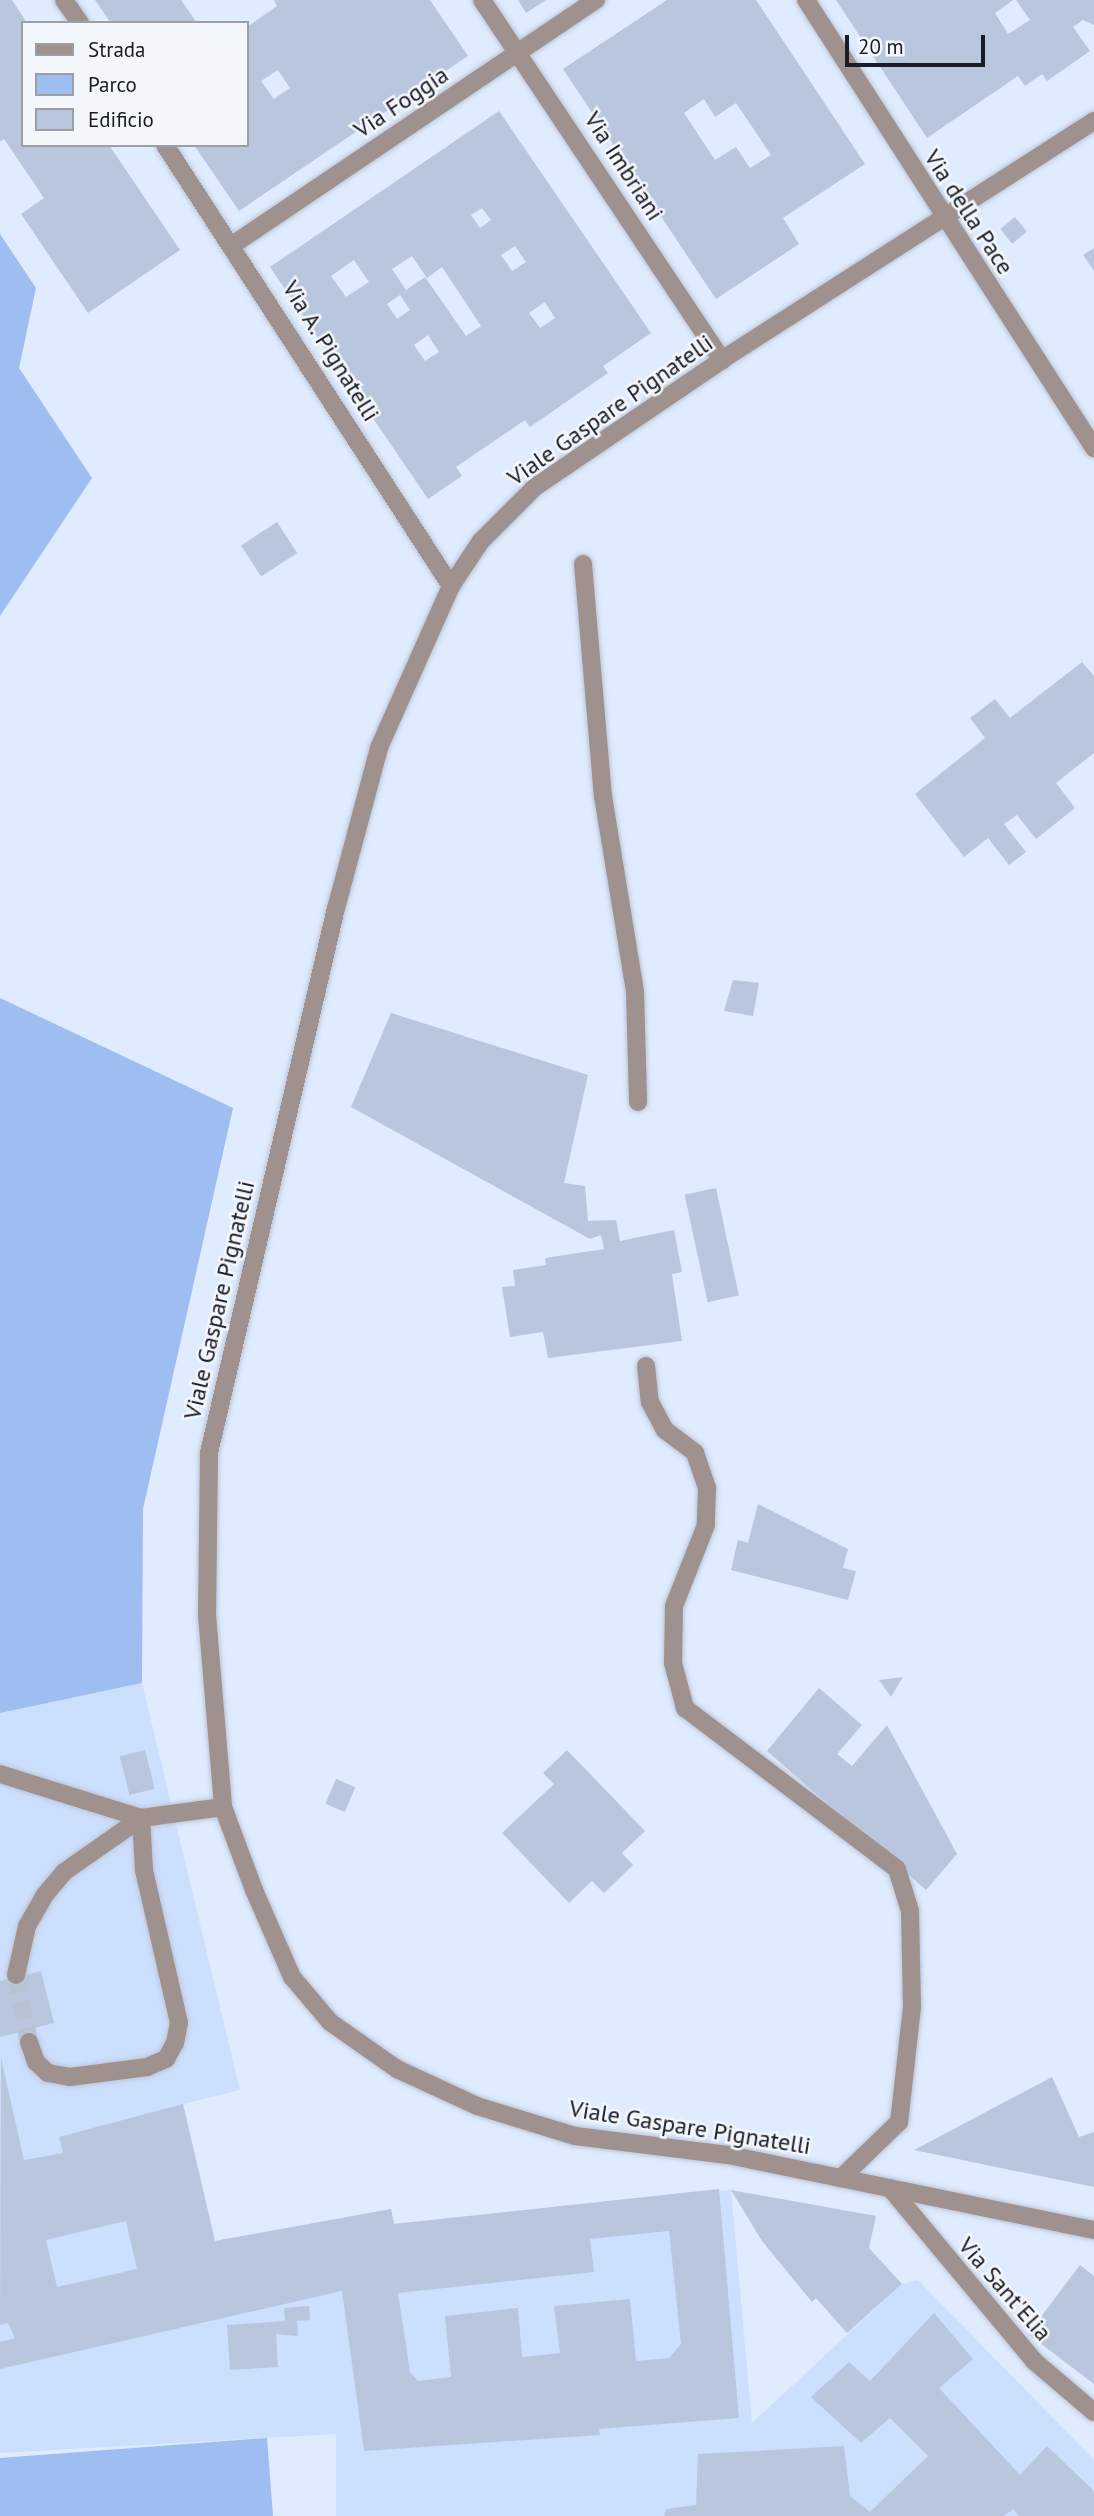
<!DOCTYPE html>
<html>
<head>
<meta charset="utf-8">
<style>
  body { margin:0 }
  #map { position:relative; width:1094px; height:2516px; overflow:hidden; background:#dfebfe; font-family:"PT Sans",sans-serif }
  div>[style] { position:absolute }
  .built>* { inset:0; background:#cddffe }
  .green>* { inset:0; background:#9ebdf0 }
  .building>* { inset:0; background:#b8c7de; transform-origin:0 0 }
  .minor-tunnel>* { height:18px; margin-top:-9px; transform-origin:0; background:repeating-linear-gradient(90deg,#b7c2d3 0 18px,transparent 0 27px) }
  .roads { filter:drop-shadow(0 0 2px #bbc6d7) drop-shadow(0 0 2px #bbc6d7) }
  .minor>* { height:18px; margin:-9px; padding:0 9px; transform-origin:9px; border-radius:9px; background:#9e918e }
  span { translate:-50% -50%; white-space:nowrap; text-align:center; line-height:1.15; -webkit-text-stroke:5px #f4f7fc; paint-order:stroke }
  .street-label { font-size:24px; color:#171c25 }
  .legend { position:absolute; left:21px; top:21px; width:228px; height:126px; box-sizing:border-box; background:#f4f7fc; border:2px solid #9c9fa6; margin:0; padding:9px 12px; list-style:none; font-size:21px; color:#171c25 }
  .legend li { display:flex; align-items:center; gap:14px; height:35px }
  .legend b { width:35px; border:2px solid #9c9fa6 }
  .scale { position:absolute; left:845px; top:35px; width:140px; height:32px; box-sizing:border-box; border:4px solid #171c25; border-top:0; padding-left:9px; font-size:21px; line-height:24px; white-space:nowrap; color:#171c25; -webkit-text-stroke:5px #f4f7fc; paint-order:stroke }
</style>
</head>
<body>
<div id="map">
  <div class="built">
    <div style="clip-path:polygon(142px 1683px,240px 2090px,183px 2104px,215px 2241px,391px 2209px,394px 2224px,731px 2190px,752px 2423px,902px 2284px,918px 2280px,1094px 2460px,1094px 2516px,336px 2516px,336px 2434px,0 2453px,0 1713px)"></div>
  </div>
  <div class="green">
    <div style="clip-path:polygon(0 234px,36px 288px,19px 368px,92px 478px,0 616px)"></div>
    <div style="clip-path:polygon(0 998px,233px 1108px,143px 1509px,142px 1683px,0 1713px)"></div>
    <div style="clip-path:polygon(267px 2438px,273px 2516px,0 2516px,0 2458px)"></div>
  </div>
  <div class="building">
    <div style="clip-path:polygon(0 0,12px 0,27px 23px,23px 23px,23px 145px,109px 145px,180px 250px,88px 313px,21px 214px,44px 198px,4px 139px,0 142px)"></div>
    <div style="clip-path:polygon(95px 0,181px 0,197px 23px,111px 23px)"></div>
    <div style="clip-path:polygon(evenodd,274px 0,430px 0,468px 56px,239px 211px,194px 145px,247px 145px,247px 27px,277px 6px,274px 0,278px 70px,290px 88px,274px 99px,261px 81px,278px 70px)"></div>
    <div style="clip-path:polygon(518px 0,546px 0,526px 13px)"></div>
    <div style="clip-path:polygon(evenodd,667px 0,756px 0,865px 164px,783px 218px,799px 244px,716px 299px,563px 69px,667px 0,704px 99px,715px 117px,736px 103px,771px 155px,750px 168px,736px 147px,715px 160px,684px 113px,704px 99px)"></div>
    <div style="clip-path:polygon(836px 0,1013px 0,995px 13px,1008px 34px,1030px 20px,1016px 0,1094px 0,1094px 25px,1083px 20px,1073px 27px,1090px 51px,1047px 81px,1042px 74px,1025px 86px,1018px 76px,927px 138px)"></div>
    <div style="clip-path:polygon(evenodd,499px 111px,651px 333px,603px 366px,608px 373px,530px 427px,525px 420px,456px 467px,462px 476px,428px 499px,270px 267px,499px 111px,482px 208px,491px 220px,480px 228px,471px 215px,482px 208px,499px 111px,515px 246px,526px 262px,512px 271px,501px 255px,515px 246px,499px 111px,412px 256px,427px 278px,442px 267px,481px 326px,466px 336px,425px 277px,406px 290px,392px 269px,412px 256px,499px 111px,354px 260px,369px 282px,346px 297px,331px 276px,354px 260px,499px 111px,400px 295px,410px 310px,397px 319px,387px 304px,400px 295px,499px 111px,545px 302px,555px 318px,540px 328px,529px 313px,545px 302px,499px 111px,428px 335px,439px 352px,425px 361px,414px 345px,428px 335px)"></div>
    <div style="left:1015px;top:217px;width:19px;height:19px;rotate:51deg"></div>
    <div style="clip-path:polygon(1094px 248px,1094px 271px,1083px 255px)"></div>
    <div style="left:277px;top:522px;width:37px;height:43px;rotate:57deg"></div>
    <div style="clip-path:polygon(1082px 662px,1094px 676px,1094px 753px,1056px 783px,1075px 808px,1036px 839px,1017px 815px,1004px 824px,1026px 852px,1009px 865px,988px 838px,964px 857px,915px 794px,985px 738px,970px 718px,995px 699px,1010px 718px)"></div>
    <div style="clip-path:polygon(733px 980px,759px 983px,753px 1016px,724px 1011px)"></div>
    <div style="clip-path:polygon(391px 1013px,588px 1075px,564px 1183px,585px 1186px,588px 1221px,616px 1220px,620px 1241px,674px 1230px,682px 1272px,672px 1274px,682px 1341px,548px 1358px,543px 1332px,510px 1337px,502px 1287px,515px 1286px,513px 1270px,546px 1265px,545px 1258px,604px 1249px,601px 1235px,590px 1239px,351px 1107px)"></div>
    <div style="left:716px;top:1188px;width:110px;height:32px;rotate:78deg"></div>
    <div style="clip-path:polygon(758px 1504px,848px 1549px,843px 1568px,856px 1571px,848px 1600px,731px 1570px,738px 1540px,748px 1543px)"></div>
    <div style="clip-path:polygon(903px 1677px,891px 1697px,879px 1680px)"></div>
    <div style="clip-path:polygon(819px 1688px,862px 1725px,837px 1754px,852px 1766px,887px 1725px,957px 1854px,926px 1890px,767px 1751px)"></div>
    <div style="left:145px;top:1750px;width:40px;height:26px;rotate:76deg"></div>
    <div style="clip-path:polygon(567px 1750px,645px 1831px,622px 1853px,633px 1865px,604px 1893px,592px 1881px,569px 1903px,502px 1833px,554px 1784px,543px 1773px)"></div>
    <div style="left:336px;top:1779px;width:21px;height:27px;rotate:23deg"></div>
    <div style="clip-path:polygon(41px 1971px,54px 2023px,0 2037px,0 1981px)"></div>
    <div style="clip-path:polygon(evenodd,1px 2058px,24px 2160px,63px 2153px,59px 2137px,183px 2104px,215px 2241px,391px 2209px,394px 2224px,719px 2189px,739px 2418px,599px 2429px,600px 2435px,364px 2451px,342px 2291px,0 2369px,0 2342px,15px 2338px,8px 2323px,0 2325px,1px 2058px,126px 2221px,137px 2269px,57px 2287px,46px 2240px,126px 2221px,1px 2058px,669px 2231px,681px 2344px,669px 2358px,636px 2361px,630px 2299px,554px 2306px,560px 2353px,522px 2357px,518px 2308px,445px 2316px,451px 2377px,418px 2381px,410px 2372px,398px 2293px,594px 2272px,590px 2239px,669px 2231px)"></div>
    <div style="clip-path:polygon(1052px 2077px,1079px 2137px,1094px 2132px,1094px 2187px,914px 2150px)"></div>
    <div style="clip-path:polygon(731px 2190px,876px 2216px,869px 2248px,902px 2284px,847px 2333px,816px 2298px,812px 2302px,762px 2241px)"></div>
    <div style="clip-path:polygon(1080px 2265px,1094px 2276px,1094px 2384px,1028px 2334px)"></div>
    <div style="clip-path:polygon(309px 2306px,310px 2320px,297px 2321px,298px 2336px,276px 2334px,278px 2367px,230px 2370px,227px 2325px,285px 2321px,284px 2308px)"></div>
    <div style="clip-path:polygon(934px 2313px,973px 2359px,939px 2388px,1020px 2475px,1047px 2446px,1094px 2491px,1094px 2516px,1019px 2516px,1013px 2509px,1004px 2516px,664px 2516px,666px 2509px,696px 2505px,698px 2454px,844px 2446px,850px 2496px,870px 2512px,928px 2456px,890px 2418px,861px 2443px,811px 2397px,849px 2362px,870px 2381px)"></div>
  </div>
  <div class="minor-tunnel">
    <div style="left:16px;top:1975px;width:68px;rotate:79deg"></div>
  </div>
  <div class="roads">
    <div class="minor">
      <div style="left:64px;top:0;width:28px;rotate:55deg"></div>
      <div style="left:482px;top:0;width:433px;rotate:56.3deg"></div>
      <div style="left:806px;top:0;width:533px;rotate:57.26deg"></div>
      <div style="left:1094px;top:121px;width:442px;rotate:147.3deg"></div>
      <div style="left:722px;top:360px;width:227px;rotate:145.8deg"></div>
      <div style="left:534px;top:488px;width:75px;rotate:135deg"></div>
      <div style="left:481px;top:541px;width:54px;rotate:123.7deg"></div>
      <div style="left:451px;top:586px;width:177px;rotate:114deg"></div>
      <div style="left:379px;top:748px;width:166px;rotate:105deg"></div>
      <div style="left:336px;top:908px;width:560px;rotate:103.12deg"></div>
      <div style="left:209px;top:1453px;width:162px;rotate:90.7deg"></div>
      <div style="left:207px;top:1615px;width:193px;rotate:85.2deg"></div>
      <div style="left:223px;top:1807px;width:89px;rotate:69.5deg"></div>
      <div style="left:254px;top:1890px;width:95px;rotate:66.4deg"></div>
      <div style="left:292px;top:1977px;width:59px;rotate:49.8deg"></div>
      <div style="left:330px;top:2022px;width:82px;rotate:35deg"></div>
      <div style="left:397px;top:2069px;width:88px;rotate:24.8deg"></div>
      <div style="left:477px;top:2106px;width:102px;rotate:17deg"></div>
      <div style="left:575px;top:2136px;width:154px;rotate:7.1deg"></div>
      <div style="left:728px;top:2155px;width:374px;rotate:11.6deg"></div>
      <div style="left:165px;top:145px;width:526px;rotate:57.04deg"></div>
      <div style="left:234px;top:244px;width:437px;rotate:-34deg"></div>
      <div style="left:583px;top:564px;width:233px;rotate:85.1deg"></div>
      <div style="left:603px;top:796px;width:199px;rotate:80.7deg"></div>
      <div style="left:635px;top:992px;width:110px;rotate:88.4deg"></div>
      <div style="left:646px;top:1366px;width:36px;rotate:84deg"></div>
      <div style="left:650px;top:1402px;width:32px;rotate:62deg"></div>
      <div style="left:665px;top:1430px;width:38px;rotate:37deg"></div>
      <div style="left:695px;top:1453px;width:37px;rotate:71deg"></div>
      <div style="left:707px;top:1488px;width:37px;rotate:92deg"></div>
      <div style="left:706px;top:1525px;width:87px;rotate:111.6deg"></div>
      <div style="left:674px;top:1606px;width:57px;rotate:91deg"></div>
      <div style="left:673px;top:1663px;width:47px;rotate:75.1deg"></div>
      <div style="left:685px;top:1708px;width:266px;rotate:37.2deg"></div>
      <div style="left:897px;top:1869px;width:44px;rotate:72.8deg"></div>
      <div style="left:910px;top:1911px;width:96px;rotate:88.8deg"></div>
      <div style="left:912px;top:2007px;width:116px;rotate:96.4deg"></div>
      <div style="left:899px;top:2122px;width:81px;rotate:136deg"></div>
      <div style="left:0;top:1774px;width:148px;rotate:17.3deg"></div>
      <div style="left:141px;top:1818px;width:83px;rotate:-7.6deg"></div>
      <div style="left:16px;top:1975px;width:50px;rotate:-77.3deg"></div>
      <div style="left:27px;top:1926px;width:34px;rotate:-60deg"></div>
      <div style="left:44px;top:1896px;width:31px;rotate:-50deg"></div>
      <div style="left:64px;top:1872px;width:94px;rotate:-35deg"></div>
      <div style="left:29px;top:2042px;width:21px;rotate:71deg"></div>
      <div style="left:36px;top:2062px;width:16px;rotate:43deg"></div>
      <div style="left:48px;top:2073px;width:22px;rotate:10deg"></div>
      <div style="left:70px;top:2077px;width:78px;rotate:-7.4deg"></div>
      <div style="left:147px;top:2067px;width:21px;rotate:-23deg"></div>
      <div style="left:166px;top:2059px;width:18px;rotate:-61deg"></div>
      <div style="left:175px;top:2043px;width:20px;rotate:-79deg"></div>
      <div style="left:179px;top:2023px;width:157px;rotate:-102.9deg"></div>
      <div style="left:144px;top:1870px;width:52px;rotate:-93.3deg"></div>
      <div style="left:890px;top:2188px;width:225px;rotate:50.2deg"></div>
      <div style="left:1034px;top:2361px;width:79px;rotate:40.4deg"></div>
    </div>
  </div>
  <div class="street-label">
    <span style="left:401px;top:102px;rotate:-34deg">Via Foggia</span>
    <span style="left:624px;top:166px;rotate:57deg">Via Imbriani</span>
    <span style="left:969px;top:212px;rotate:57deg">Via della Pace</span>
    <span style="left:331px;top:351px;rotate:58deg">Via A. Pignatelli</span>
    <span style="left:610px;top:410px;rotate:-35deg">Viale Gaspare Pignatelli</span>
    <span style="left:219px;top:1300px;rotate:-77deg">Viale Gaspare Pignatelli</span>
    <span style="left:690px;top:2127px;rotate:9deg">Viale Gaspare Pignatelli</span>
    <span style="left:1005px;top:2289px;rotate:49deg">Via Sant'Elia</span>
  </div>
  <ul class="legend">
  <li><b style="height:9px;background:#9e918e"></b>Strada</li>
  <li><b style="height:19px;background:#9ebdf0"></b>Parco</li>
  <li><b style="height:19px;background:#b8c7de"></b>Edificio</li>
  </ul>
  <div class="scale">20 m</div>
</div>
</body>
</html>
